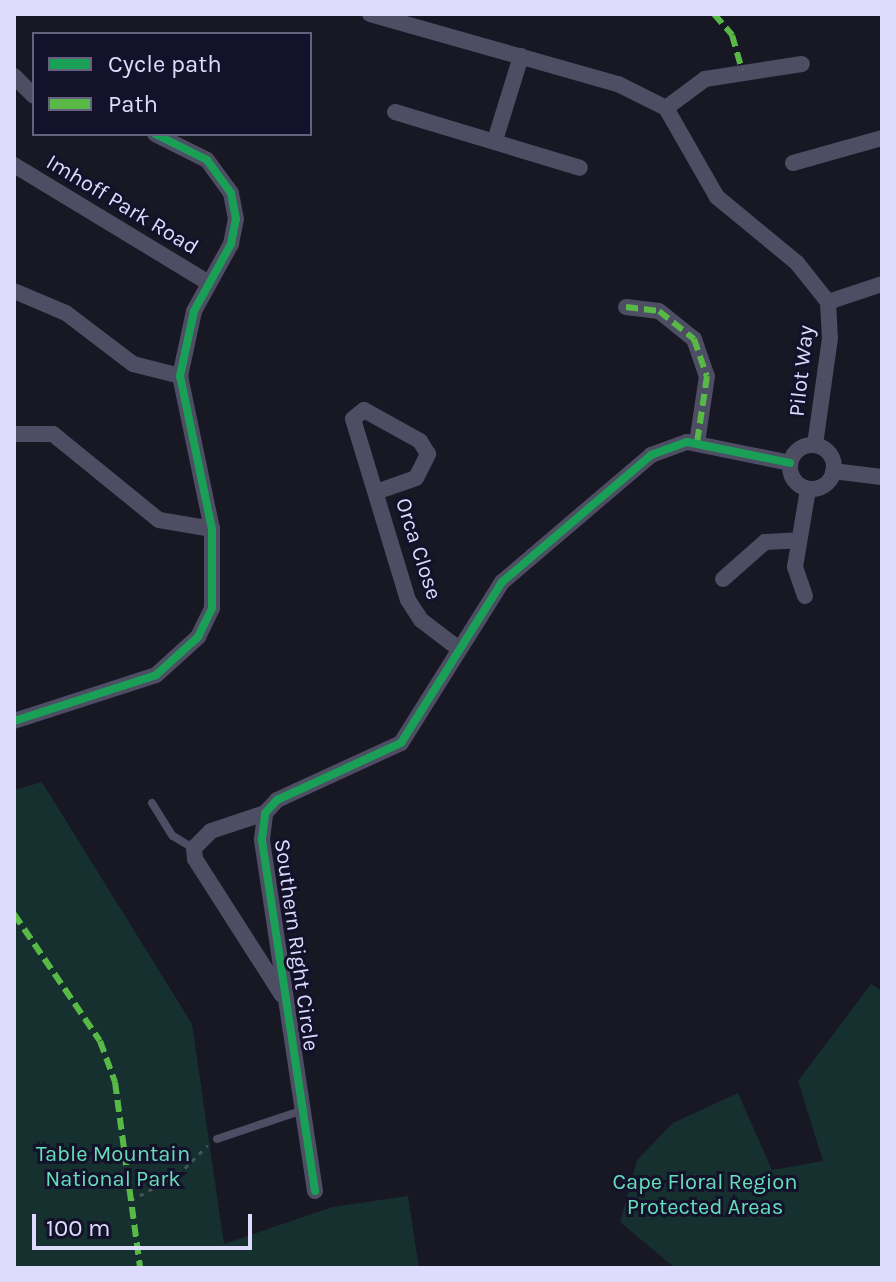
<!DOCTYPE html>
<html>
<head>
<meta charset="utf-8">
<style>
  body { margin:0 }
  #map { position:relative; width:896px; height:1282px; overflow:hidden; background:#181724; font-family:Karla,sans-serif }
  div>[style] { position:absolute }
  .green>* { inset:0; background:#15302f }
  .path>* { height:3px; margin-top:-1.5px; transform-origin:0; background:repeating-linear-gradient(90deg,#465360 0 4px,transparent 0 10px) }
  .service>* { height:8px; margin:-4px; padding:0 4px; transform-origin:4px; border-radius:4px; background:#4d4d64 }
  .minor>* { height:16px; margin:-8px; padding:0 8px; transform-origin:8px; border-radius:8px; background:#4d4d64 }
  .minor>.ring { margin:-8px; padding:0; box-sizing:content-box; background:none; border:16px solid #4d4d64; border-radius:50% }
  .quiet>* { height:6px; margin-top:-3px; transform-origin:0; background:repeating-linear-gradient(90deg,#58b947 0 12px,transparent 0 18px) }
  .cycleway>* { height:8px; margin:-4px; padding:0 4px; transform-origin:4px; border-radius:4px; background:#1a9f57 }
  span { translate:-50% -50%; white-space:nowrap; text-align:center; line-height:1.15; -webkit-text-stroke:6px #14112a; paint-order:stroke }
  .street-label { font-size:22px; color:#dddbfe }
  .park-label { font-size:22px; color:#67deba }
  .frame { position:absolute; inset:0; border:16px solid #dddbfe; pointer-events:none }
  .legend { position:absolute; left:32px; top:32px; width:280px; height:104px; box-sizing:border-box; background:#14112a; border:2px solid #64627f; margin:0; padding:10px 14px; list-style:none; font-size:24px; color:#dddbfe }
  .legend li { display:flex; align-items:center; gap:16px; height:40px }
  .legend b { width:40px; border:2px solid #64627f }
  .scale { position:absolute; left:32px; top:1214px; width:220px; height:36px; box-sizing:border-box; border:4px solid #dddbfe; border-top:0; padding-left:10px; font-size:24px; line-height:28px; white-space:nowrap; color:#dddbfe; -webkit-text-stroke:6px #14112a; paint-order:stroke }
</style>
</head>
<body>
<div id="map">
  <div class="green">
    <div style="clip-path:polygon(42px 782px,192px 1024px,224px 1244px,332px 1207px,408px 1196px,419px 1268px,14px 1268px,14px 790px)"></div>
    <div style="clip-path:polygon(871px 984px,882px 991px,882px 1268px,675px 1268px,620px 1222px,637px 1160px,673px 1123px,738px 1093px,772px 1170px,823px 1161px,798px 1081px)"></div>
  </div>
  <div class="path">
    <div style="left:131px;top:1200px;width:53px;rotate:-28deg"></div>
    <div style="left:178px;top:1175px;width:42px;rotate:-45deg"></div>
  </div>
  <div class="service">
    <div style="left:152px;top:803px;width:39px;rotate:58deg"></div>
    <div style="left:173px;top:836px;width:23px;rotate:31deg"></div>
    <div style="left:217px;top:1139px;width:91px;rotate:-18.6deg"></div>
  </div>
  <div class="minor">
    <div style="left:370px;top:14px;width:258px;rotate:15.8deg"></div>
    <div style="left:618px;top:84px;width:54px;rotate:26.6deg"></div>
    <div style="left:666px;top:108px;width:103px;rotate:60.2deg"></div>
    <div style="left:717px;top:197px;width:104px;rotate:39.5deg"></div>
    <div style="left:797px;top:263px;width:50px;rotate:51.5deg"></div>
    <div style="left:828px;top:302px;width:36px;rotate:87deg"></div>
    <div style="left:830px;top:338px;width:108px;rotate:98deg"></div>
    <div style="left:14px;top:76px;width:28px;rotate:45deg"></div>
    <div style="left:666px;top:108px;width:49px;rotate:-36.6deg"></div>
    <div style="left:705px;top:79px;width:98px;rotate:-8.8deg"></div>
    <div style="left:395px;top:112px;width:193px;rotate:16.8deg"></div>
    <div style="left:496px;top:137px;width:85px;rotate:-72.8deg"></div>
    <div style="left:793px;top:163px;width:92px;rotate:-15.7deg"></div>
    <div style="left:14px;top:165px;width:226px;rotate:31.2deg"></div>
    <div style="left:14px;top:291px;width:56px;rotate:22.9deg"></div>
    <div style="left:66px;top:313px;width:84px;rotate:37.3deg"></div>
    <div style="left:133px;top:364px;width:49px;rotate:14.3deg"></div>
    <div style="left:828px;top:302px;width:57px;rotate:-18.4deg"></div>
    <div style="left:626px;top:307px;width:33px;rotate:7deg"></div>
    <div style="left:659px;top:311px;width:45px;rotate:38.7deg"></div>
    <div style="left:694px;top:339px;width:39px;rotate:71deg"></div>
    <div style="left:707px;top:376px;width:68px;rotate:98.5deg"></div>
    <div style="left:14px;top:434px;width:39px"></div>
    <div style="left:53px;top:434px;width:136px;rotate:39.1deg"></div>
    <div style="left:159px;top:520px;width:54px;rotate:9.6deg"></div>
    <div class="ring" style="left:790px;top:445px;width:28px;height:28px"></div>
    <div style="left:833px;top:471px;width:49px;rotate:7deg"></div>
    <div style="left:376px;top:492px;width:42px;rotate:-19.3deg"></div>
    <div style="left:416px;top:478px;width:27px;rotate:-63deg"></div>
    <div style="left:428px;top:454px;width:15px;rotate:-122deg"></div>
    <div style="left:420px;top:441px;width:64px;rotate:-151deg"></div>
    <div style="left:364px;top:410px;width:14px;rotate:141deg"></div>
    <div style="left:353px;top:419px;width:189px;rotate:73.1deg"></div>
    <div style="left:408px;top:600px;width:24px;rotate:57deg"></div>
    <div style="left:421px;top:620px;width:48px;rotate:37.3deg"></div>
    <div style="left:723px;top:579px;width:56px;rotate:-41.4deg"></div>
    <div style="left:765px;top:542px;width:34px;rotate:-3deg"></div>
    <div style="left:805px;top:596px;width:31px;rotate:-109deg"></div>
    <div style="left:795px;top:567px;width:79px;rotate:-80.5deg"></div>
    <div style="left:14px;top:721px;width:149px;rotate:-17.9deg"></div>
    <div style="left:156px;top:675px;width:57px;rotate:-42.1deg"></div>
    <div style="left:198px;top:637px;width:32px;rotate:-64deg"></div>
    <div style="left:212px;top:608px;width:79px;rotate:-90deg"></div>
    <div style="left:212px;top:529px;width:156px;rotate:-101.8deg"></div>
    <div style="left:180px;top:376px;width:66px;rotate:-77.8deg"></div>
    <div style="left:194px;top:311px;width:77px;rotate:-61.1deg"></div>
    <div style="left:231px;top:244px;width:25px;rotate:-79deg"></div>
    <div style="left:236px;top:219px;width:26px;rotate:-101deg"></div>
    <div style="left:231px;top:193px;width:41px;rotate:-126deg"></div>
    <div style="left:207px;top:160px;width:58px;rotate:-153.4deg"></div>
    <div style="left:265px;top:813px;width:57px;rotate:161.6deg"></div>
    <div style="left:211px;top:831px;width:24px;rotate:135deg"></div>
    <div style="left:194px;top:848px;width:11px;rotate:85deg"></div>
    <div style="left:195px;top:859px;width:161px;rotate:57.4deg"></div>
    <div style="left:315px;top:1191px;width:356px;rotate:-98.6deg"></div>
    <div style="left:262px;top:839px;width:26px;rotate:-83deg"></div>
    <div style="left:265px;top:813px;width:18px;rotate:-47deg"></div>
    <div style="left:277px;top:800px;width:136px;rotate:-24.7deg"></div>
    <div style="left:401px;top:743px;width:190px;rotate:-57.9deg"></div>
    <div style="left:502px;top:582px;width:196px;rotate:-40.4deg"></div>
    <div style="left:651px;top:455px;width:38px;rotate:-20deg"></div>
    <div style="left:687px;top:442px;width:105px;rotate:11.5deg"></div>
  </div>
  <div class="quiet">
    <div style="left:714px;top:14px;width:28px;rotate:49deg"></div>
    <div style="left:732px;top:35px;width:36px;rotate:74deg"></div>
    <div style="left:626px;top:307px;width:33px;rotate:7deg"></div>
    <div style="left:659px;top:311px;width:45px;rotate:38.7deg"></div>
    <div style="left:694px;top:339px;width:39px;rotate:71deg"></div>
    <div style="left:707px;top:376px;width:68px;rotate:98.5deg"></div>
    <div style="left:14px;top:914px;width:153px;rotate:55.9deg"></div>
    <div style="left:100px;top:1041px;width:44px;rotate:69.9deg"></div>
    <div style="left:115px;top:1082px;width:188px;rotate:82.3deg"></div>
  </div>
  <div class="cycleway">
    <div style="left:14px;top:721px;width:149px;rotate:-17.9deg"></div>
    <div style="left:156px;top:675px;width:57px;rotate:-42.1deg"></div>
    <div style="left:198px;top:637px;width:32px;rotate:-64deg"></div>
    <div style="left:212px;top:608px;width:79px;rotate:-90deg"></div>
    <div style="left:212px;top:529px;width:156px;rotate:-101.8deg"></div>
    <div style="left:180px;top:376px;width:66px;rotate:-77.8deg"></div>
    <div style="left:194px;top:311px;width:77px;rotate:-61.1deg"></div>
    <div style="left:231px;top:244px;width:25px;rotate:-79deg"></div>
    <div style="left:236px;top:219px;width:26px;rotate:-101deg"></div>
    <div style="left:231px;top:193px;width:41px;rotate:-126deg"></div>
    <div style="left:207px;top:160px;width:58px;rotate:-153.4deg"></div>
    <div style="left:315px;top:1191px;width:356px;rotate:-98.6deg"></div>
    <div style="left:262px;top:839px;width:26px;rotate:-83deg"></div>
    <div style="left:265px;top:813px;width:18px;rotate:-47deg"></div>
    <div style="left:277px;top:800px;width:136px;rotate:-24.7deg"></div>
    <div style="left:401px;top:743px;width:190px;rotate:-57.9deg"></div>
    <div style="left:502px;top:582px;width:196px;rotate:-40.4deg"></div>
    <div style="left:651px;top:455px;width:38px;rotate:-20deg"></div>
    <div style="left:687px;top:442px;width:105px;rotate:11.5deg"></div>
  </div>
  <div class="street-label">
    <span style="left:122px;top:205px;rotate:31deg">Imhoff Park Road</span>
    <span style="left:802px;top:371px;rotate:-84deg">Pilot Way</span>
    <span style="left:418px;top:549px;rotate:72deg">Orca Close</span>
    <span style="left:296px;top:945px;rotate:82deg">Southern Right Circle</span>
  </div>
  <div class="park-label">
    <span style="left:113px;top:1167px">Table Mountain<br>National Park</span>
    <span style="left:705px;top:1195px">Cape Floral Region<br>Protected Areas</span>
  </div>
  <div class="frame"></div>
  <ul class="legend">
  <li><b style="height:10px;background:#1a9f57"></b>Cycle path</li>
  <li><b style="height:10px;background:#58b947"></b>Path</li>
  </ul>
  <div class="scale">100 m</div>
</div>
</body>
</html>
